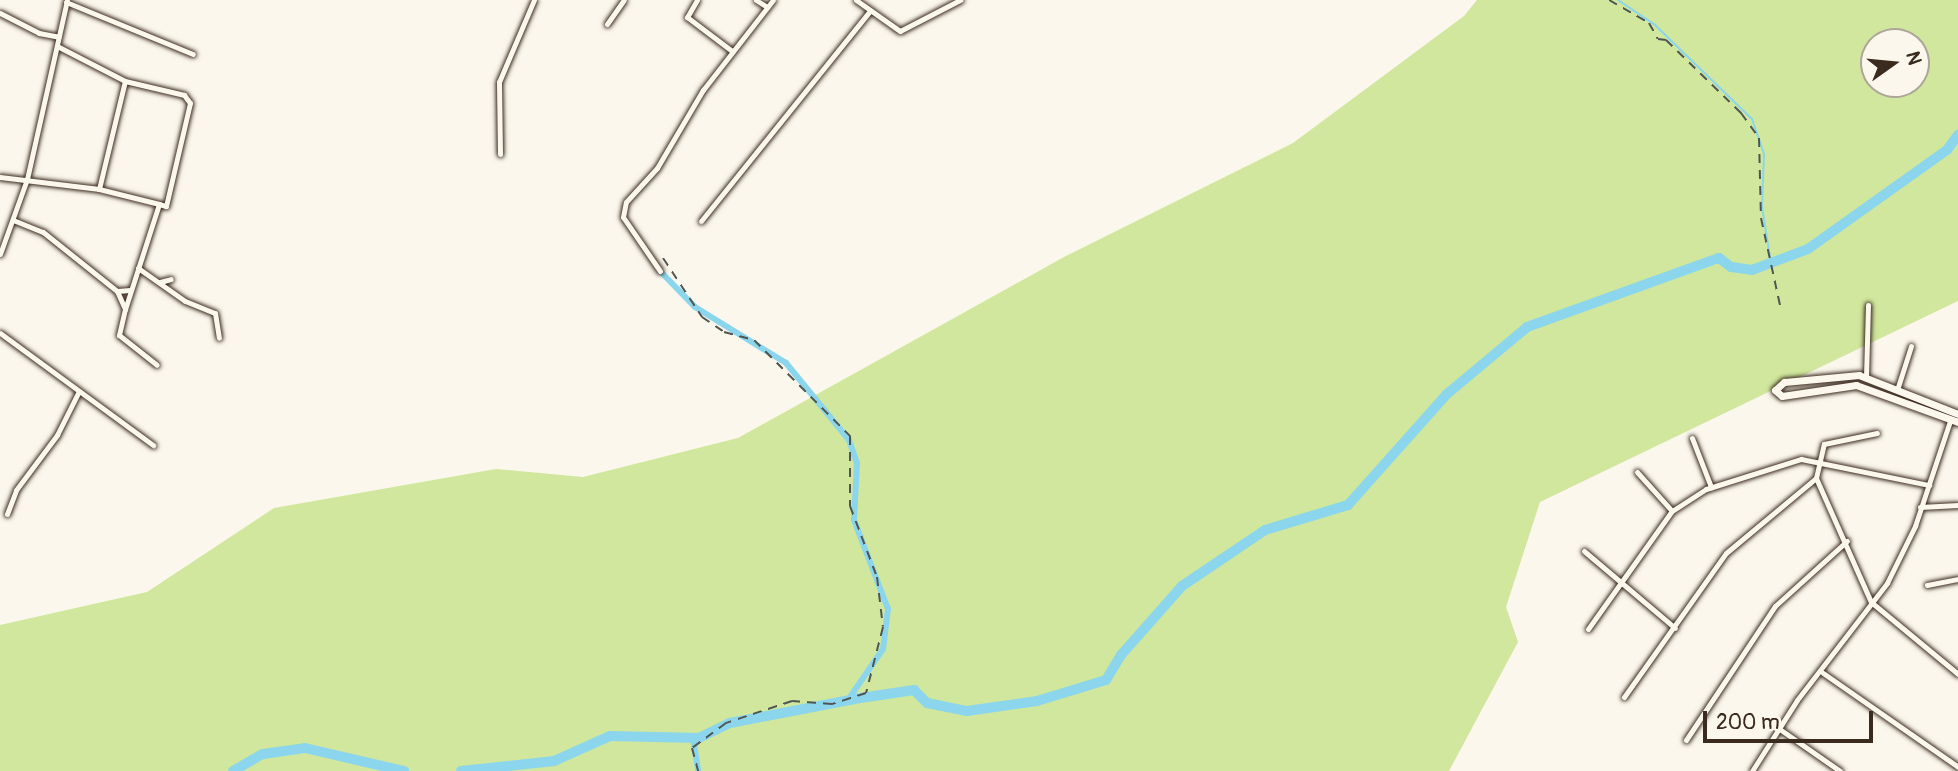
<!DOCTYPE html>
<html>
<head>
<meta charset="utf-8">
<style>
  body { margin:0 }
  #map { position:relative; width:1958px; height:771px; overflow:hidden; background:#fbf7ec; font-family:Pangolin,sans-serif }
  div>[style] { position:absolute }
  .green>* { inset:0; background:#d0e79d }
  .stream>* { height:2px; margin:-1px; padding:0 1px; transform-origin:1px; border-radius:1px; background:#8bd6ec }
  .canal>* { height:6px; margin:-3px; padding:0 3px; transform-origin:3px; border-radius:3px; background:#8bd6ec }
  .river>* { height:10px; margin:-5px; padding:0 5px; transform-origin:5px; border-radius:5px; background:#8bd6ec }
  .ferry>* { height:2px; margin-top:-1px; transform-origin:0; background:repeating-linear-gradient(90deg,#4f5552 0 9px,transparent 0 16px) }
  .roads { filter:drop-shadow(0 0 2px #3b2a1e) drop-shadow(0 0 2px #3b2a1e) }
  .street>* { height:5px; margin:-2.5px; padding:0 2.5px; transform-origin:2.5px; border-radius:2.5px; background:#fbf7ec }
  .secondary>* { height:7px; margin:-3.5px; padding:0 3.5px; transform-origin:3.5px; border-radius:3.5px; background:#fbf7ec }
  span { translate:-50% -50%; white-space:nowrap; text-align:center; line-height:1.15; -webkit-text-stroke:5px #fbf7ec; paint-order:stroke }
  .north { position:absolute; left:1860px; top:28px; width:70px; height:70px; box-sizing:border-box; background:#fbf7ec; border:2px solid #aea59a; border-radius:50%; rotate:75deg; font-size:19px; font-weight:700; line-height:28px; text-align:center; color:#3b2a1e }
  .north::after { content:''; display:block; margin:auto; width:24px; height:32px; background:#3b2a1e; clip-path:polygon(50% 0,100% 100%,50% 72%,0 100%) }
  .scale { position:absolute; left:1703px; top:711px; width:170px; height:32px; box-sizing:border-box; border:4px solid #3b2a1e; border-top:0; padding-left:9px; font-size:21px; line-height:24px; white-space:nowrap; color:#3b2a1e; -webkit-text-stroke:5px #fbf7ec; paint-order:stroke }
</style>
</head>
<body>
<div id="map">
  <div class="green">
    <div style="clip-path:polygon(evenodd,1477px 0,1958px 0,1958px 301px,1540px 502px,1506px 607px,1518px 642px,1449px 771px,0 771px,0 625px,147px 592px,274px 508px,496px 469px,583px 477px,738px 438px,1064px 257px,1293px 143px,1464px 16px,1477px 0,1874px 42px,1916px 42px,1916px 84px,1874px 84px,1874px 42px)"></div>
  </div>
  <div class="stream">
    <div style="left:1618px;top:0;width:45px;rotate:34deg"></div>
    <div style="left:1655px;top:25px;width:135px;rotate:44.1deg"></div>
    <div style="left:1752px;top:119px;width:37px;rotate:71deg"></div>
    <div style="left:1764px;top:154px;width:53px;rotate:92.2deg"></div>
    <div style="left:1762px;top:207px;width:57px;rotate:80.9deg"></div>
  </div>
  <div class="canal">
    <div style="left:660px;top:271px;width:50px;rotate:45.8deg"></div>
    <div style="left:695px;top:307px;width:107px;rotate:31.6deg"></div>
    <div style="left:786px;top:363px;width:99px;rotate:50.7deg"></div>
    <div style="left:849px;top:440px;width:24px;rotate:71deg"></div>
    <div style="left:857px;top:463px;width:57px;rotate:93deg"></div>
    <div style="left:854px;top:520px;width:95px;rotate:69.1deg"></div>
    <div style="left:888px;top:609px;width:40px;rotate:97.1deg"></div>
    <div style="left:883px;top:649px;width:62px;rotate:124.5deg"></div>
    <div style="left:693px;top:738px;width:33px;rotate:81deg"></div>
  </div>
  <div class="river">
    <div style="left:233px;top:771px;width:34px;rotate:-30deg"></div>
    <div style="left:263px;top:754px;width:42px;rotate:-8.1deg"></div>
    <div style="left:305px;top:748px;width:102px;rotate:13.1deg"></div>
    <div style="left:461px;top:771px;width:94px;rotate:-6.1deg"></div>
    <div style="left:554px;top:761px;width:61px;rotate:-24.1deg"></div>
    <div style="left:610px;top:736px;width:89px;rotate:1.3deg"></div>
    <div style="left:699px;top:738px;width:34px;rotate:-26deg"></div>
    <div style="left:730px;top:723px;width:132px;rotate:-10.9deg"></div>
    <div style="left:860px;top:698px;width:55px;rotate:-8.4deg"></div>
    <div style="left:914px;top:690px;width:18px;rotate:45deg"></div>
    <div style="left:927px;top:703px;width:41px;rotate:11.3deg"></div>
    <div style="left:967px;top:711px;width:71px;rotate:-8.1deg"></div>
    <div style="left:1037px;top:701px;width:72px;rotate:-16.9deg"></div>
    <div style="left:1106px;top:680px;width:29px;rotate:-59deg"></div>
    <div style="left:1121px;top:655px;width:92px;rotate:-48.5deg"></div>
    <div style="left:1182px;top:586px;width:100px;rotate:-34deg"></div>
    <div style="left:1265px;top:530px;width:87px;rotate:-16.8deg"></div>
    <div style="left:1348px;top:505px;width:149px;rotate:-48.3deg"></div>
    <div style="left:1447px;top:394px;width:104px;rotate:-39.9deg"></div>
    <div style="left:1527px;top:327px;width:204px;rotate:-19.8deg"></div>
    <div style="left:1719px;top:258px;width:15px;rotate:37deg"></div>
    <div style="left:1731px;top:267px;width:21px;rotate:8deg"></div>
    <div style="left:1752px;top:270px;width:60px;rotate:-20.6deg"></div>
    <div style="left:1808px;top:249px;width:171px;rotate:-35.5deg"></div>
    <div style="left:1947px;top:150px;width:19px;rotate:-54deg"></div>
  </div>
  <div class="ferry">
    <div style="left:1609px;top:0;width:46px;rotate:29.9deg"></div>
    <div style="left:1649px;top:23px;width:18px;rotate:61deg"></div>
    <div style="left:1658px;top:39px;width:8px;rotate:7deg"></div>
    <div style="left:1666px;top:40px;width:105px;rotate:44.2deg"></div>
    <div style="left:1741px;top:113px;width:31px;rotate:54deg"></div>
    <div style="left:1759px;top:138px;width:80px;rotate:88.6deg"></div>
    <div style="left:1761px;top:218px;width:89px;rotate:77.7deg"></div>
    <div style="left:663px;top:258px;width:71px;rotate:56.5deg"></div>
    <div style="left:702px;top:317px;width:27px;rotate:34deg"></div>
    <div style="left:724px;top:332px;width:31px;rotate:15deg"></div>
    <div style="left:754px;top:340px;width:136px;rotate:45deg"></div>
    <div style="left:850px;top:436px;width:70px;rotate:90deg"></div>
    <div style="left:850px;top:506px;width:76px;rotate:69.2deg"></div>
    <div style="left:877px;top:577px;width:50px;rotate:83.2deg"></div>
    <div style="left:883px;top:627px;width:68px;rotate:104.4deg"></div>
    <div style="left:866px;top:693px;width:36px;rotate:162deg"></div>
    <div style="left:832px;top:704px;width:40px;rotate:-175.7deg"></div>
    <div style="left:792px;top:701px;width:70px;rotate:161.6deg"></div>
    <div style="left:726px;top:723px;width:42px;rotate:143.7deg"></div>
    <div style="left:692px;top:748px;width:24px;rotate:75deg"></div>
  </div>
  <div class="roads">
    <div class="street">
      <div style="left:697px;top:0;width:20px;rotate:120deg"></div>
      <div style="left:687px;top:17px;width:56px;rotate:37.1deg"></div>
      <div style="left:756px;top:0;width:13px;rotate:32deg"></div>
      <div style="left:856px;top:0;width:54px;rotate:35.2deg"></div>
      <div style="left:900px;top:31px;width:68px;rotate:-27.3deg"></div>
      <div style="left:66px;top:2px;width:137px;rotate:22.3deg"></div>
      <div style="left:0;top:13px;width:44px;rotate:27.1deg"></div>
      <div style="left:39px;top:33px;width:20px;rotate:11deg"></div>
      <div style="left:607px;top:24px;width:29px;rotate:-55deg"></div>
      <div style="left:57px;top:46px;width:76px;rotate:27.2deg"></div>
      <div style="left:125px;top:81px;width:61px;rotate:13.3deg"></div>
      <div style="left:184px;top:95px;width:10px;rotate:53deg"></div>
      <div style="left:190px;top:103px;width:106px;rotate:103.1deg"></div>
      <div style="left:166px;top:206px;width:7px;rotate:-164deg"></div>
      <div style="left:159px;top:204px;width:110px;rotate:107.9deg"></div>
      <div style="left:500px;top:154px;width:72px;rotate:-90.8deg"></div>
      <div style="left:499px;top:82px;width:89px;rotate:-66.9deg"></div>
      <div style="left:0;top:177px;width:100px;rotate:6.9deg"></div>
      <div style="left:99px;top:189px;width:62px;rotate:14deg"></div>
      <div style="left:99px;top:189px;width:111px;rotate:-76.5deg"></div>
      <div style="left:13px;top:220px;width:32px;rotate:22deg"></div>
      <div style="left:43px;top:232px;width:95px;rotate:38.6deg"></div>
      <div style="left:117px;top:291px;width:13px;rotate:-4deg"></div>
      <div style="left:701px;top:221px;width:270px;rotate:-51.2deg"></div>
      <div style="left:0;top:254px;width:80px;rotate:-70.2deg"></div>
      <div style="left:27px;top:179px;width:183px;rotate:-77.4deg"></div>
      <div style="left:138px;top:268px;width:57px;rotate:35.1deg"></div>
      <div style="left:185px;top:301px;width:32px;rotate:22deg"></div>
      <div style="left:215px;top:313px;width:25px;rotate:81deg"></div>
      <div style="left:660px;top:271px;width:65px;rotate:-124.4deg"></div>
      <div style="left:623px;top:217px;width:15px;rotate:-79deg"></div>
      <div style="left:626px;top:202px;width:46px;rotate:-47.6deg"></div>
      <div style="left:657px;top:168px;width:91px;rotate:-59.5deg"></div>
      <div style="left:703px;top:90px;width:114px;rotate:-52.1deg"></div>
      <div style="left:160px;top:282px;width:11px;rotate:-15deg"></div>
      <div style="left:117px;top:291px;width:20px;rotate:66deg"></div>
      <div style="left:125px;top:309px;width:27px;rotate:103deg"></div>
      <div style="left:119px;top:335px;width:48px;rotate:38.3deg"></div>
      <div style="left:0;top:333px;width:190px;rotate:36.2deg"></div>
      <div style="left:1866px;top:377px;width:72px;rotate:-88.4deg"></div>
      <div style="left:1897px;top:390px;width:46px;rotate:-72.3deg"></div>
      <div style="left:1692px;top:438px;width:53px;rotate:68.8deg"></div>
      <div style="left:1637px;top:472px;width:52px;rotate:48.1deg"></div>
      <div style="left:1816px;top:478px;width:136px;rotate:66.1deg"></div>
      <div style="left:1871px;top:602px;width:113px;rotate:39.6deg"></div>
      <div style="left:1920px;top:507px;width:38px;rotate:-3deg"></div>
      <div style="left:7px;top:514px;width:26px;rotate:-69deg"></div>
      <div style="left:16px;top:490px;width:69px;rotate:-53.3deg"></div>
      <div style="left:57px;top:435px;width:49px;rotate:-63.4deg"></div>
      <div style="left:1584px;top:551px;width:119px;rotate:40.2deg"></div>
      <div style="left:1927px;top:585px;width:32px;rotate:-11deg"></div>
      <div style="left:1588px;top:629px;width:145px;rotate:-54.6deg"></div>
      <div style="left:1672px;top:511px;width:40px;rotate:-32.9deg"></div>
      <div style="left:1706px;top:489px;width:100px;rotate:-17.5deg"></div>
      <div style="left:1801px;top:459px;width:131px;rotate:11.5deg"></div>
      <div style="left:1823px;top:673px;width:165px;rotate:34.8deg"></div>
      <div style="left:1624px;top:697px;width:176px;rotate:-54.7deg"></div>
      <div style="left:1726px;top:553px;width:117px;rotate:-39.8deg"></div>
      <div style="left:1816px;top:478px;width:35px;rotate:-77deg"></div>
      <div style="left:1824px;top:444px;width:54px;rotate:-11.7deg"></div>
      <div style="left:1781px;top:730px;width:72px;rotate:34.8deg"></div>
      <div style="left:1686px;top:740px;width:161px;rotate:-56.4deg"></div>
      <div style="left:1775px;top:606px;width:97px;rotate:-42.1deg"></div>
      <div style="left:1752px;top:771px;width:84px;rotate:-57.6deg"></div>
      <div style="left:1797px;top:700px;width:148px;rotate:-52.4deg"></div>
      <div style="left:1887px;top:583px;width:64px;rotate:-63.8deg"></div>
      <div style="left:1915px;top:526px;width:111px;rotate:-71.6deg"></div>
    </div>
    <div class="secondary">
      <div style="left:1958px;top:414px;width:106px;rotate:-158.5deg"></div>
      <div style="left:1859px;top:375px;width:75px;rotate:174.7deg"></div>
      <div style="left:1784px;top:382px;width:12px;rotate:138deg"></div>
      <div style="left:1775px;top:390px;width:9px;rotate:41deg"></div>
      <div style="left:1782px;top:396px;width:75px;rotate:-8.5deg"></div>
      <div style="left:1856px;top:385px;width:109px;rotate:19.9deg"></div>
    </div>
  </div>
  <div class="north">N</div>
  <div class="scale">200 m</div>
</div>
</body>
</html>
